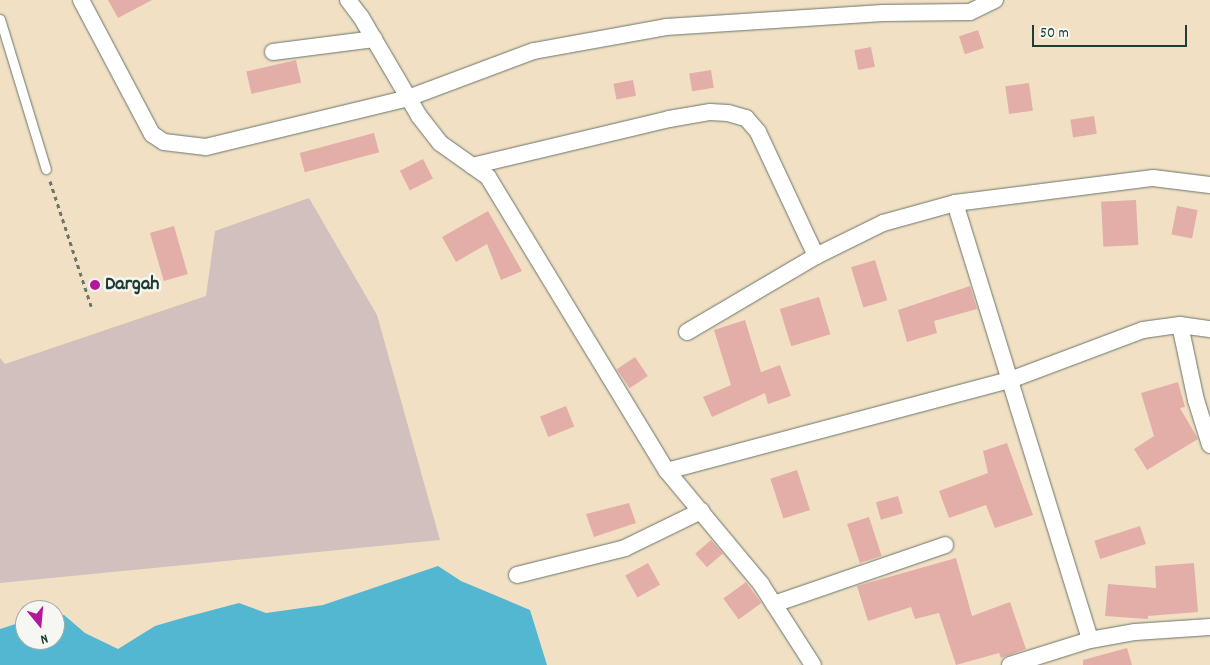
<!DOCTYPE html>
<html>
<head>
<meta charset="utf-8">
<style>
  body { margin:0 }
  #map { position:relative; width:1210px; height:665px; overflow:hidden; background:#f2e0c5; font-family:Dekko,sans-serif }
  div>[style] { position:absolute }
  .industrial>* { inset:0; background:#d1c0bd }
  .water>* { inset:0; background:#53b7d1 }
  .building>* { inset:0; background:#e3aea7; transform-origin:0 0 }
  .path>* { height:3px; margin-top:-1.5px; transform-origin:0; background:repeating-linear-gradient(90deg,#697667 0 4px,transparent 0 8px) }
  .roads { filter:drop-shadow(0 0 1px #697667) drop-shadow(0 0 1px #697667) }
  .service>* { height:9px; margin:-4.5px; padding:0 4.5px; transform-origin:4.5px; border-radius:4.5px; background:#fff }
  .minor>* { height:16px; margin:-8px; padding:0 8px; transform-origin:8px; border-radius:8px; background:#fff }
  .dots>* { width:14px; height:14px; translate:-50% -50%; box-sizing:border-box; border:2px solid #f6f6f2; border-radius:50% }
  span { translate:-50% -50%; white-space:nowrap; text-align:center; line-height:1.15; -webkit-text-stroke:5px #f6f6f2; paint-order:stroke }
  .poi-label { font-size:20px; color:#1f3d34; font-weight:700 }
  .left { translate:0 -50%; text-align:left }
  .north { position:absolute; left:15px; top:600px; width:50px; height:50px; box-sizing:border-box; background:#f6f6f2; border:1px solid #a0aca6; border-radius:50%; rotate:163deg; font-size:14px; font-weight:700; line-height:20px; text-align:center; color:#1f3d34 }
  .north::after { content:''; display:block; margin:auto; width:18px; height:22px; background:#b5179e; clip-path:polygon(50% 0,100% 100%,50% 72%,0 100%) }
  .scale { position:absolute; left:1032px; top:25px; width:155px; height:22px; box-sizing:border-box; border:2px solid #1f3d34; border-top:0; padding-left:6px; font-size:15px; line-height:18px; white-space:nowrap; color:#1f3d34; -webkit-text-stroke:4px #f6f6f2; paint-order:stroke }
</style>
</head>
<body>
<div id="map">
  <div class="industrial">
    <div style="clip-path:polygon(309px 198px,377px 315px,440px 540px,0 583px,0 358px,5px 364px,206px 296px,215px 231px)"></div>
  </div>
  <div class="water">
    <div style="clip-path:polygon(438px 566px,461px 581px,530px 610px,547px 665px,0 665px,0 629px,25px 621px,25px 640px,55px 640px,55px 616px,64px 615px,85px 633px,118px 649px,155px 626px,186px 617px,239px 603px,266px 613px,323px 605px)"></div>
  </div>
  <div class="building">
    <div style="clip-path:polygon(108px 0,152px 0,118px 18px)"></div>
    <div style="left:978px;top:30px;width:19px;height:20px;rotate:72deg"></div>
    <div style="left:871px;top:47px;width:20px;height:17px;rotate:79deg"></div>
    <div style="left:296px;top:60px;width:23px;height:51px;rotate:77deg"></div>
    <div style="left:711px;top:70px;width:18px;height:22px;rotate:81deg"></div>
    <div style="left:633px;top:80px;width:16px;height:20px;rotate:79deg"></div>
    <div style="left:1029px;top:83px;width:28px;height:24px;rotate:82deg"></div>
    <div style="left:1094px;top:116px;width:18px;height:24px;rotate:81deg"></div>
    <div style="left:374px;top:133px;width:20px;height:77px;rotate:75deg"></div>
    <div style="left:423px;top:159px;width:22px;height:26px;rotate:63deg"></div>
    <div style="left:1136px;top:200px;width:45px;height:35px;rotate:87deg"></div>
    <div style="left:1177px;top:206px;width:21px;height:29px;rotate:11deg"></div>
    <div style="clip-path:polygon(488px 211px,522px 271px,501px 280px,487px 244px,456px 262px,442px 237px)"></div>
    <div style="left:174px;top:226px;width:50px;height:25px;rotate:74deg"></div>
    <div style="left:875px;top:260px;width:42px;height:25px;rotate:73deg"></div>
    <div style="clip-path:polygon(970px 286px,977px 309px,934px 321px,937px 333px,907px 342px,898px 310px)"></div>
    <div style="left:819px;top:297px;width:39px;height:41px;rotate:73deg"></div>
    <div style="clip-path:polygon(745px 320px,761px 372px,780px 365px,791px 396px,768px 404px,765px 393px,712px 417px,703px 397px,731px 385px,714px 330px)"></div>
    <div style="left:635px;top:357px;width:23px;height:22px;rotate:56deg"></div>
    <div style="clip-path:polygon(1178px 382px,1185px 407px,1180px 408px,1198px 439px,1147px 470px,1134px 449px,1154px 436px,1141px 393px)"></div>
    <div style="left:566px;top:406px;width:22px;height:28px;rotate:68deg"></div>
    <div style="clip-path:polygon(1007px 443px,1033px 515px,995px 528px,986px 505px,949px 518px,939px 491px,988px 473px,983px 451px)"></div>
    <div style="left:797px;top:470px;width:42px;height:28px;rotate:72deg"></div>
    <div style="left:898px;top:496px;width:18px;height:23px;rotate:74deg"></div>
    <div style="clip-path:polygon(629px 503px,636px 523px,594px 537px,586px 514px)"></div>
    <div style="left:869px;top:517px;width:41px;height:23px;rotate:72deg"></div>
    <div style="left:1140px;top:526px;width:19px;height:48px;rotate:72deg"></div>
    <div style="left:711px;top:540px;width:18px;height:21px;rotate:49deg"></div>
    <div style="clip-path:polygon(956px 558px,972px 616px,1010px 602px,1026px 649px,1001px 658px,999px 653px,956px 665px,939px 613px,915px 619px,911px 607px,868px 621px,857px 586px)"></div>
    <div style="left:648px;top:563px;width:25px;height:26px;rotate:61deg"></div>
    <div style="clip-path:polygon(1194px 563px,1198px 612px,1148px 616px,1148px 619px,1105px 616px,1108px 584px,1156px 588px,1155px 566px)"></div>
    <div style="left:746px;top:582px;width:26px;height:28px;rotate:54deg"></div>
    <div style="clip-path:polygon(1127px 648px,1132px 665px,1083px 665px,1083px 660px)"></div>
  </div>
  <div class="path">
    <div style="left:50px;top:181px;width:132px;rotate:71.8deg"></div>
  </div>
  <div class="roads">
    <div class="service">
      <div style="left:0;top:19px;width:157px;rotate:73deg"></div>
    </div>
    <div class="minor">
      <div style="left:81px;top:0;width:152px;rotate:62.1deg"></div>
      <div style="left:152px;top:134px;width:14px;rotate:34deg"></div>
      <div style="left:164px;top:142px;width:42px;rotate:6.8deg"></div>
      <div style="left:206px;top:147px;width:208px;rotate:-13.6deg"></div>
      <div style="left:408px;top:98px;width:134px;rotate:-20.5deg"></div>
      <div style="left:534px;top:51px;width:134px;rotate:-10.3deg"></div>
      <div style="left:666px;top:27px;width:217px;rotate:-3.7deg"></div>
      <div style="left:883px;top:13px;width:87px;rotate:-0.7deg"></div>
      <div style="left:970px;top:12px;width:28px;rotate:-26deg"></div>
      <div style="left:348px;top:0;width:21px;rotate:53deg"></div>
      <div style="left:361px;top:17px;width:115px;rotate:59.6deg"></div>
      <div style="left:419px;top:116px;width:34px;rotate:52deg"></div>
      <div style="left:440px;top:143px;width:59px;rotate:35.3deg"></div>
      <div style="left:488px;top:177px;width:344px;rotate:58.7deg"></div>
      <div style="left:667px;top:471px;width:147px;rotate:50.2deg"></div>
      <div style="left:761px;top:584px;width:96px;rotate:57.3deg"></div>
      <div style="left:273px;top:52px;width:102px;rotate:-7.3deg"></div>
      <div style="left:472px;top:166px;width:203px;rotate:-13.4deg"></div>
      <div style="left:669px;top:119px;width:42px;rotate:-9.7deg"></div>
      <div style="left:710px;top:112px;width:18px;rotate:3deg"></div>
      <div style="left:728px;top:113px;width:19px;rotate:16deg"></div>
      <div style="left:746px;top:118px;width:18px;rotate:49deg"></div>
      <div style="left:758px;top:132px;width:137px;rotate:64.9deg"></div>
      <div style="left:955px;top:203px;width:457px;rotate:72.8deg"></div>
      <div style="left:1180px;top:325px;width:77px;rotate:78deg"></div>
      <div style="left:1196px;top:400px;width:47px;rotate:72.7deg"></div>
      <div style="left:687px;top:332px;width:150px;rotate:-30.5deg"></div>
      <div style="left:816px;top:256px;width:75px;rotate:-26.2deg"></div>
      <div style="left:883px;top:223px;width:75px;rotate:-15.5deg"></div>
      <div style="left:955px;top:203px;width:200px;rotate:-7.2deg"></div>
      <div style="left:1153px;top:178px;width:57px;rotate:7deg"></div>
      <div style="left:667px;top:471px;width:355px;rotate:-14.9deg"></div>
      <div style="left:1010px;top:380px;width:142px;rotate:-20.6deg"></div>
      <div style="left:1143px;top:330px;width:37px;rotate:-8deg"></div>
      <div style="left:1180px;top:325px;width:30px;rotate:8deg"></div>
      <div style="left:517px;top:575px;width:111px;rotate:-14deg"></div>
      <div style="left:625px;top:548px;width:85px;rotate:-26deg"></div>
      <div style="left:774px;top:604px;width:181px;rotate:-19deg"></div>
      <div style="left:1010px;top:665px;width:84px;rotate:-17.4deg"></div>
      <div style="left:1090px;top:640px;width:46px;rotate:-10.1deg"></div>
      <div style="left:1135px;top:632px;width:75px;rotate:-3.8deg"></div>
    </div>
  </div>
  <div class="dots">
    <div style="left:95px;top:285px;background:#b5179e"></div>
  </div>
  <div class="poi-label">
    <span class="left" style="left:105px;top:285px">Dargah</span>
  </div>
  <div class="north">N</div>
  <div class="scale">50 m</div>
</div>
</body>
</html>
